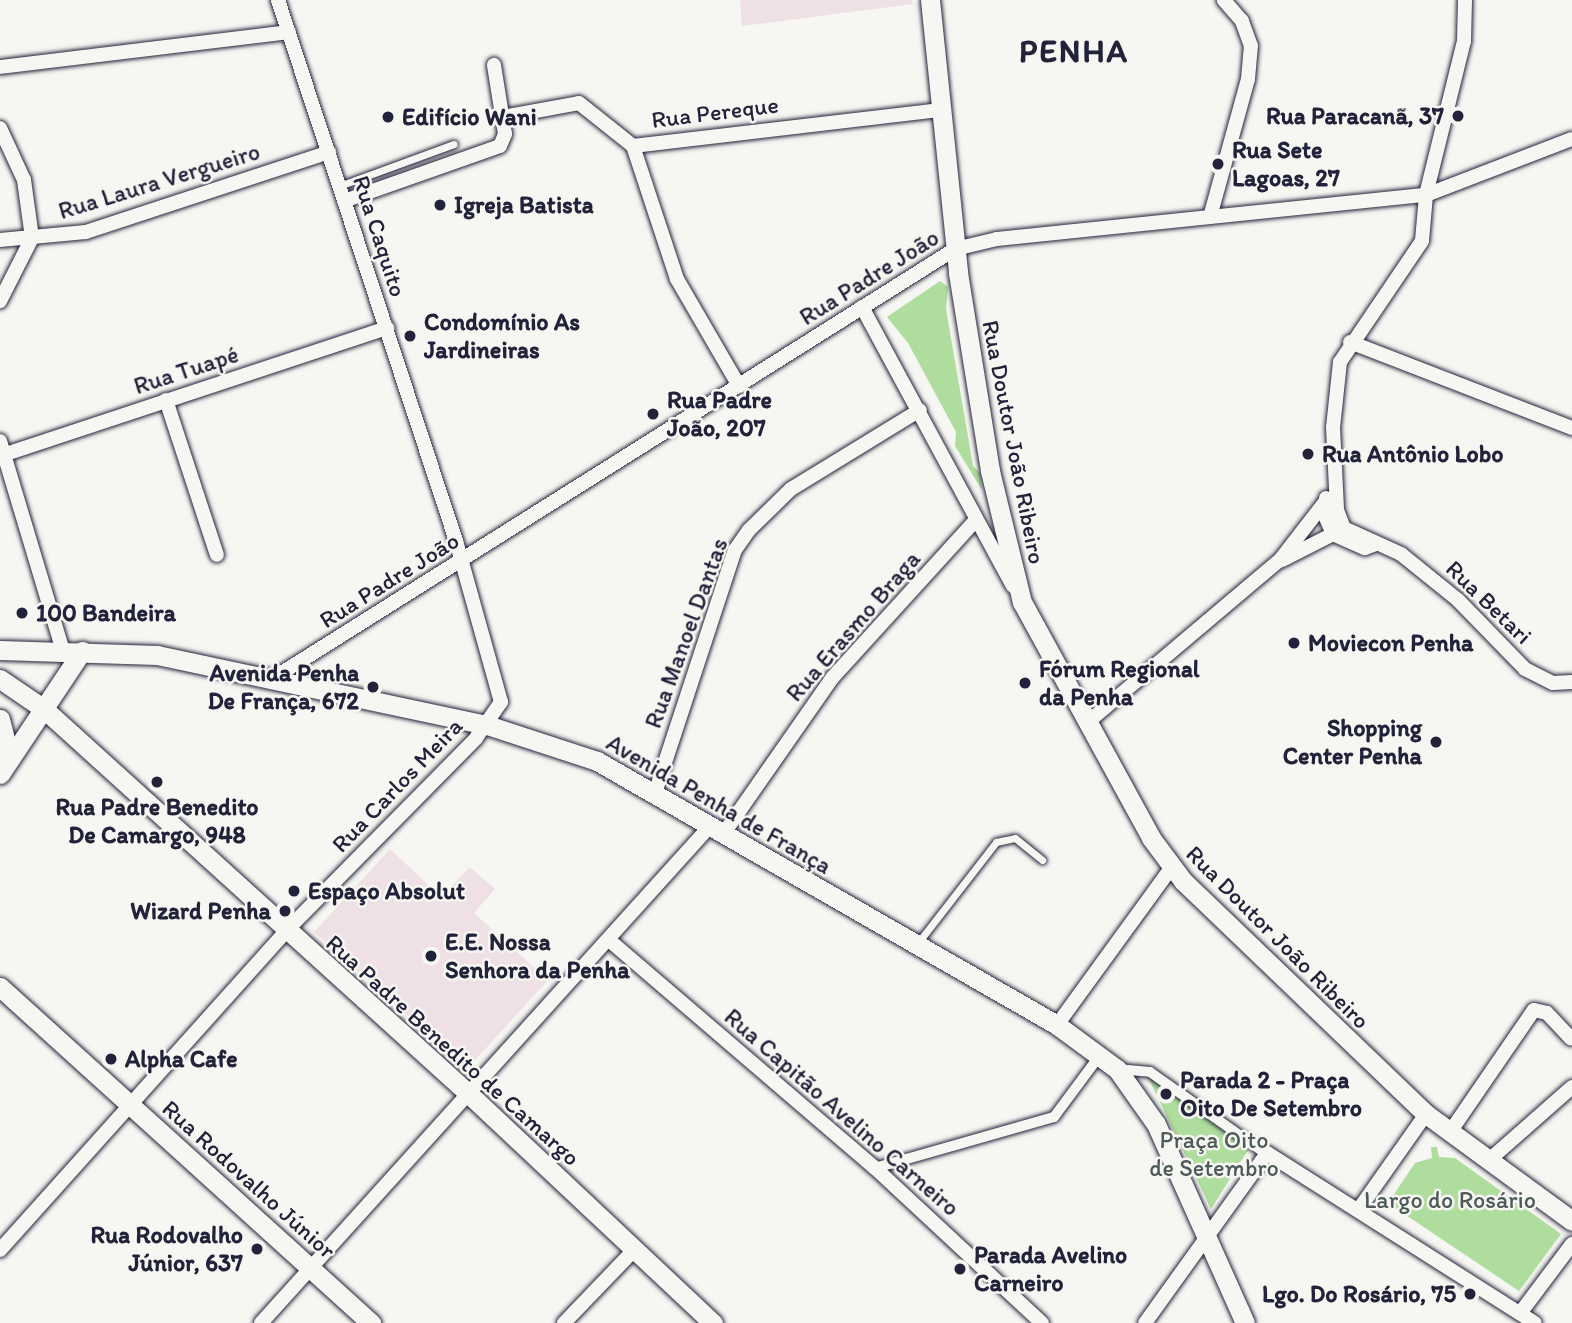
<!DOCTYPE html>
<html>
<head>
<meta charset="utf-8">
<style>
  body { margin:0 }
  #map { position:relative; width:1572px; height:1323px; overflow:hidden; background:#f6f6f2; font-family:Itim,sans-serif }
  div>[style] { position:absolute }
  .built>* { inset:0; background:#efe0e5 }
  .green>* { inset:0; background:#aedd9d }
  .roads { filter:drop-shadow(0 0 2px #22223b) drop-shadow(0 0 2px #22223b) }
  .service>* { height:7px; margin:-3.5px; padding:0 3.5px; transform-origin:3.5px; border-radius:3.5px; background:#f6f6f2 }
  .pedestrian>* { height:10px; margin:-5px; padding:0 5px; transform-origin:5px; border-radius:5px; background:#f6f6f2 }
  .minor>* { height:14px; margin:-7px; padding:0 7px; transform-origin:7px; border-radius:7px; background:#f6f6f2 }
  .secondary>* { height:19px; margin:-9.5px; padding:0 9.5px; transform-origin:9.5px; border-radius:9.5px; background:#f6f6f2 }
  .dots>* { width:19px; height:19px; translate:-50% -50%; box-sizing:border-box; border:4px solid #f6f6f2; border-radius:50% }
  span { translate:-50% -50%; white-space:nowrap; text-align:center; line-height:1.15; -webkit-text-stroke:5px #f6f6f2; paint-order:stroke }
  .street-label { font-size:24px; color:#22223b }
  .poi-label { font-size:24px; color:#22223b; font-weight:700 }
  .right { translate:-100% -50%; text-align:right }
  .left { translate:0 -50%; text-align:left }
  .park-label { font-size:24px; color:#4c5a58 }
  .district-label { font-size:32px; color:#22223b; font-weight:700; letter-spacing:2px }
</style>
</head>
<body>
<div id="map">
  <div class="built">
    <div style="clip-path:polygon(740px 0,912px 0,913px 4px,742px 26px)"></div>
    <div style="clip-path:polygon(390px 849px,441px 897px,470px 867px,495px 889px,474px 913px,548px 980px,467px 1069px,314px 932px)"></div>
  </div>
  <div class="green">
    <div style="clip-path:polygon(940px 281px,948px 287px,946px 309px,973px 466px,980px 473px,982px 490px,955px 446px,956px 432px,908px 343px,887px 317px)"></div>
    <div style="clip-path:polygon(1148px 1077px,1250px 1147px,1211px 1209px)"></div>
    <div style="clip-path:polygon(1431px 1147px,1437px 1147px,1439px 1157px,1455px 1158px,1561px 1234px,1519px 1291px,1388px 1203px,1415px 1163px,1432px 1158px)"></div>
  </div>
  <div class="roads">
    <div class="service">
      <div style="left:339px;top:186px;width:122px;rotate:-20.1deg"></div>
      <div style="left:917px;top:944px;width:129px;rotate:-52.2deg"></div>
      <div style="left:996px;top:842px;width:19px;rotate:-12deg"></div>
      <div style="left:1015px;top:838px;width:35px;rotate:39deg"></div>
    </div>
    <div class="pedestrian">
      <div style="left:1117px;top:1069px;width:33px;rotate:5deg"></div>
      <div style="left:1150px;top:1072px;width:141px;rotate:35.2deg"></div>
      <div style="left:875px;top:1168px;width:186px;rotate:-15.9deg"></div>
      <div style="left:1054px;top:1117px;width:77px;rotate:-53.4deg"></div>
    </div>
    <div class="minor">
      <div style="left:1465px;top:0;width:41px;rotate:91.4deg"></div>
      <div style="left:1464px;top:41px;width:159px;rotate:103.9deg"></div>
      <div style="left:1426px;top:195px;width:46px;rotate:95deg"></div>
      <div style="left:1422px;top:241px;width:146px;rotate:124.1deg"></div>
      <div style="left:1340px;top:362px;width:65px;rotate:96.1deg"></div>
      <div style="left:1333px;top:427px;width:83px;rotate:87.2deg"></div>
      <div style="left:1337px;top:510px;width:19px;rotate:69deg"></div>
      <div style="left:1344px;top:528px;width:63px;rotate:24.5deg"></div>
      <div style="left:1401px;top:554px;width:73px;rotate:38.9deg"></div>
      <div style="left:1458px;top:600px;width:96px;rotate:45.8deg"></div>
      <div style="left:1525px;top:669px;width:31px;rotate:27deg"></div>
      <div style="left:1553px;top:683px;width:19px;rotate:-3deg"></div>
      <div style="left:0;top:67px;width:291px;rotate:-6.9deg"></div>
      <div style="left:503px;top:117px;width:77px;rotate:-10.4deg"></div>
      <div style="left:579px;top:103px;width:69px;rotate:38.5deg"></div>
      <div style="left:0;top:128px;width:57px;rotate:65.2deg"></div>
      <div style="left:24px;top:180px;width:59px;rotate:82.1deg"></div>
      <div style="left:32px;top:238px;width:71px;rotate:116.9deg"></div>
      <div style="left:633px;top:146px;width:310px;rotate:-6.7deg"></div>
      <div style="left:633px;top:146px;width:140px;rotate:71.7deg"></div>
      <div style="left:677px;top:279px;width:124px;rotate:59.9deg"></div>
      <div style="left:344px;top:201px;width:165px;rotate:-19.4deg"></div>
      <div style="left:500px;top:146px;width:13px;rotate:-67deg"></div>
      <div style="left:505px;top:134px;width:70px;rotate:-99.1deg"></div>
      <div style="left:1210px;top:217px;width:143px;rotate:-74.6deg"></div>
      <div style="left:1248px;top:79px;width:33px;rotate:-85deg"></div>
      <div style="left:1251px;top:46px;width:27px;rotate:-110deg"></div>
      <div style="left:1242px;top:21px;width:28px;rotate:-131deg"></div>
      <div style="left:0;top:240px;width:86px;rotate:-5.3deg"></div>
      <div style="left:86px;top:232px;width:256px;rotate:-18.2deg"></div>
      <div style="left:862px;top:307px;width:317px;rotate:61.6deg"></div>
      <div style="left:1350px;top:342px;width:238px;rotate:21.2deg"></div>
      <div style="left:166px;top:400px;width:163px;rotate:71.8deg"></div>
      <div style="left:0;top:441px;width:219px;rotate:73.3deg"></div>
      <div style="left:0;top:456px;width:408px;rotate:-18.3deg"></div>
      <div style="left:1326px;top:498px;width:18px;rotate:93deg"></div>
      <div style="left:1325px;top:516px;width:20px;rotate:66deg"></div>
      <div style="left:1333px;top:534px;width:35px;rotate:24deg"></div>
      <div style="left:1365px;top:548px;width:12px;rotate:-20deg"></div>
      <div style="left:1282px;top:560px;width:57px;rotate:-27deg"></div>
      <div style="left:272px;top:679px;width:807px;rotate:-32.19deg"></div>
      <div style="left:955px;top:249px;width:43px;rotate:-13.4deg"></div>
      <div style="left:997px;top:239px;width:431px;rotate:-5.9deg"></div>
      <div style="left:1426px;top:195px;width:156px;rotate:-21deg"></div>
      <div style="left:1088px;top:722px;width:251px;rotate:-40.2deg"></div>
      <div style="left:1280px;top:560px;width:73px;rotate:-52.2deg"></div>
      <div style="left:655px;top:793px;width:256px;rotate:-71.8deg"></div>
      <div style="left:735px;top:550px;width:24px;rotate:-55deg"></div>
      <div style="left:749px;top:530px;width:59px;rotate:-44.3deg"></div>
      <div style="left:791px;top:489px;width:151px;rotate:-31.5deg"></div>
      <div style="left:724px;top:833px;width:190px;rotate:-55.1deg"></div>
      <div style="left:833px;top:677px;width:211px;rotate:-47.7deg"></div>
      <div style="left:609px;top:940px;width:350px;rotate:40.6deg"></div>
      <div style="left:875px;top:1168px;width:228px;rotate:42.9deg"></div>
      <div style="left:1057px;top:1025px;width:194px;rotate:-54deg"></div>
      <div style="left:1450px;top:1132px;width:148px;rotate:-55.5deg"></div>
      <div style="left:1534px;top:1010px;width:13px;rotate:13deg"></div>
      <div style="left:1547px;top:1013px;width:35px;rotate:47deg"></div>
      <div style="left:1488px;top:1161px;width:112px;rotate:-41.4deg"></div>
      <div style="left:1359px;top:1209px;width:116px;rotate:-54.8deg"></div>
      <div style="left:0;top:1250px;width:428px;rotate:-48.1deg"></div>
      <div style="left:286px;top:931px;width:271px;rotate:-45.4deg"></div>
      <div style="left:476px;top:738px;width:44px;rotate:-55.2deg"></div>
      <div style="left:501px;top:702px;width:167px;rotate:-105.6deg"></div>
      <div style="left:456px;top:541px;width:570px;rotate:-108.21deg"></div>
      <div style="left:1521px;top:1312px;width:85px;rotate:-53.1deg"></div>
      <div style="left:261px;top:1323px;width:671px;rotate:-47.9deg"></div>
      <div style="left:564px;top:1323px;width:100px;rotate:-46.2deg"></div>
      <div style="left:1145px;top:1323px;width:209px;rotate:-54.3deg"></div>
      <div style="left:1267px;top:1153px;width:317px;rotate:32.4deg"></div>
    </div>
    <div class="secondary">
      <div style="left:930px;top:0;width:274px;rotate:84.1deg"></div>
      <div style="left:958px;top:273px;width:201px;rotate:80.8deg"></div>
      <div style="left:990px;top:471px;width:135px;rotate:76.3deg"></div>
      <div style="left:1022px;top:602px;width:269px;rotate:61.3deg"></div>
      <div style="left:1151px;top:838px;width:54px;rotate:53.3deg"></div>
      <div style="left:1183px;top:881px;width:337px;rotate:43.8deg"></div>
      <div style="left:1426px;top:1114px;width:181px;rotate:36.2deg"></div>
      <div style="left:0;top:650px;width:157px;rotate:1.8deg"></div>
      <div style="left:157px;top:655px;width:337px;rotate:12deg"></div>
      <div style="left:487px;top:725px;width:116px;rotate:18.1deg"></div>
      <div style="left:597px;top:761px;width:530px;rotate:29.85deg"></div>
      <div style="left:1057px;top:1025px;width:74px;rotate:36.3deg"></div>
      <div style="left:1117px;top:1069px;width:67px;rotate:54.7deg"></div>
      <div style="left:1156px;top:1124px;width:218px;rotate:65.9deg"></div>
      <div style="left:0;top:679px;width:53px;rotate:34.3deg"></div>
      <div style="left:44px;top:709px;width:573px;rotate:42.17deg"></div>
      <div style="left:469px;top:1094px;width:335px;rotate:43.2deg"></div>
      <div style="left:0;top:719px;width:29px;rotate:76deg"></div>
      <div style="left:7px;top:747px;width:19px;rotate:102deg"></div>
      <div style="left:0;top:774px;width:148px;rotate:-56.3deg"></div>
      <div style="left:0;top:987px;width:501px;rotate:42.17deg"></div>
    </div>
  </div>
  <div class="dots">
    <div style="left:1458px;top:116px;background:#22223b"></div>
    <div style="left:388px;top:117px;background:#22223b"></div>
    <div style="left:1218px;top:164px;background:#22223b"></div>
    <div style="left:440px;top:205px;background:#22223b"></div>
    <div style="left:410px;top:336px;background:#22223b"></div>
    <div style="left:653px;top:414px;background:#22223b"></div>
    <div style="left:1308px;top:454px;background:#22223b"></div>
    <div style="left:22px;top:613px;background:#22223b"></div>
    <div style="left:1294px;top:643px;background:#22223b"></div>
    <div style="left:1025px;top:683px;background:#22223b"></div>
    <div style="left:373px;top:687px;background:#22223b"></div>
    <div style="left:1436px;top:742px;background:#22223b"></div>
    <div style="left:157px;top:782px;background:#22223b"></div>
    <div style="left:294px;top:891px;background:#22223b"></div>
    <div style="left:285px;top:911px;background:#22223b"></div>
    <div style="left:431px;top:956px;background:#22223b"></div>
    <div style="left:111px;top:1059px;background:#22223b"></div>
    <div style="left:1166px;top:1094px;background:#22223b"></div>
    <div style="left:257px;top:1249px;background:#22223b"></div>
    <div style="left:960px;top:1269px;background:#22223b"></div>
    <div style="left:1470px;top:1294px;background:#22223b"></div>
  </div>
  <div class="street-label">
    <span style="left:715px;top:112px;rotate:-7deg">Rua Pereque</span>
    <span style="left:159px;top:181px;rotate:-17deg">Rua Laura Vergueiro</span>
    <span style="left:380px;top:236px;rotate:72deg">Rua Caquito</span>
    <span style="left:869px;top:277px;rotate:-32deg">Rua Padre João</span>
    <span style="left:186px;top:370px;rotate:-18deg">Rua Tuapé</span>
    <span style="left:1014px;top:442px;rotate:79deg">Rua Doutor João Ribeiro</span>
    <span style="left:389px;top:580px;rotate:-32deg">Rua Padre João</span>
    <span style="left:1489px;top:602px;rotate:44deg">Rua Betari</span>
    <span style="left:853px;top:626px;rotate:-49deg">Rua Erasmo Braga</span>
    <span style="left:686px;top:633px;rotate:-70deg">Rua Manoel Dantas</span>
    <span style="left:397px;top:785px;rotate:-46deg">Rua Carlos Meira</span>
    <span style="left:719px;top:804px;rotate:30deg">Avenida Penha de França</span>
    <span style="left:1278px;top:937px;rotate:45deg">Rua Doutor João Ribeiro</span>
    <span style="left:453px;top:1050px;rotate:42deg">Rua Padre Benedito de Camargo</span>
    <span style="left:842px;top:1112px;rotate:41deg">Rua Capitão Avelino Carneiro</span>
    <span style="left:249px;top:1179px;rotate:42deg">Rua Rodovalho Júnior</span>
  </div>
  <div class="poi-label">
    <span class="right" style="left:1444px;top:116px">Rua Paracanã, 37</span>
    <span class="left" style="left:402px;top:117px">Edifício Wani</span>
    <span class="left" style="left:1232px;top:164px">Rua Sete<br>Lagoas, 27</span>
    <span class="left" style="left:454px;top:205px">Igreja Batista</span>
    <span class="left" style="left:424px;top:336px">Condomínio As<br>Jardineiras</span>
    <span class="left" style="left:667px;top:414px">Rua Padre<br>João, 207</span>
    <span class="left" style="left:1322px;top:454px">Rua Antônio Lobo</span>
    <span class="left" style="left:36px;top:613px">100 Bandeira</span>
    <span class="left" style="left:1308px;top:643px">Moviecon Penha</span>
    <span class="left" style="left:1039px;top:683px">Fórum Regional<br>da Penha</span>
    <span class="right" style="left:359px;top:687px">Avenida Penha<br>De França, 672</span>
    <span class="right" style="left:1422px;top:742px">Shopping<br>Center Penha</span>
    <span style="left:157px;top:821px">Rua Padre Benedito<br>De Camargo, 948</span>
    <span class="left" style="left:308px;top:891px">Espaço Absolut</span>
    <span class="right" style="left:271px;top:911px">Wizard Penha</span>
    <span class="left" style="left:445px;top:956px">E.E. Nossa<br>Senhora da Penha</span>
    <span class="left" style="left:125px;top:1059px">Alpha Cafe</span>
    <span class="left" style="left:1180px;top:1094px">Parada 2 - Praça<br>Oito De Setembro</span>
    <span class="right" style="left:243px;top:1249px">Rua Rodovalho<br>Júnior, 637</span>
    <span class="left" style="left:974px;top:1269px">Parada Avelino<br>Carneiro</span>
    <span class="right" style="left:1456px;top:1294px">Lgo. Do Rosário, 75</span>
  </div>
  <div class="park-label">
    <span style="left:1214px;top:1154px">Praça Oito<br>de Setembro</span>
    <span style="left:1450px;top:1200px">Largo do Rosário</span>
  </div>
  <div class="district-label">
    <span style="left:1074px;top:51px">PENHA</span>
  </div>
</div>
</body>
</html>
